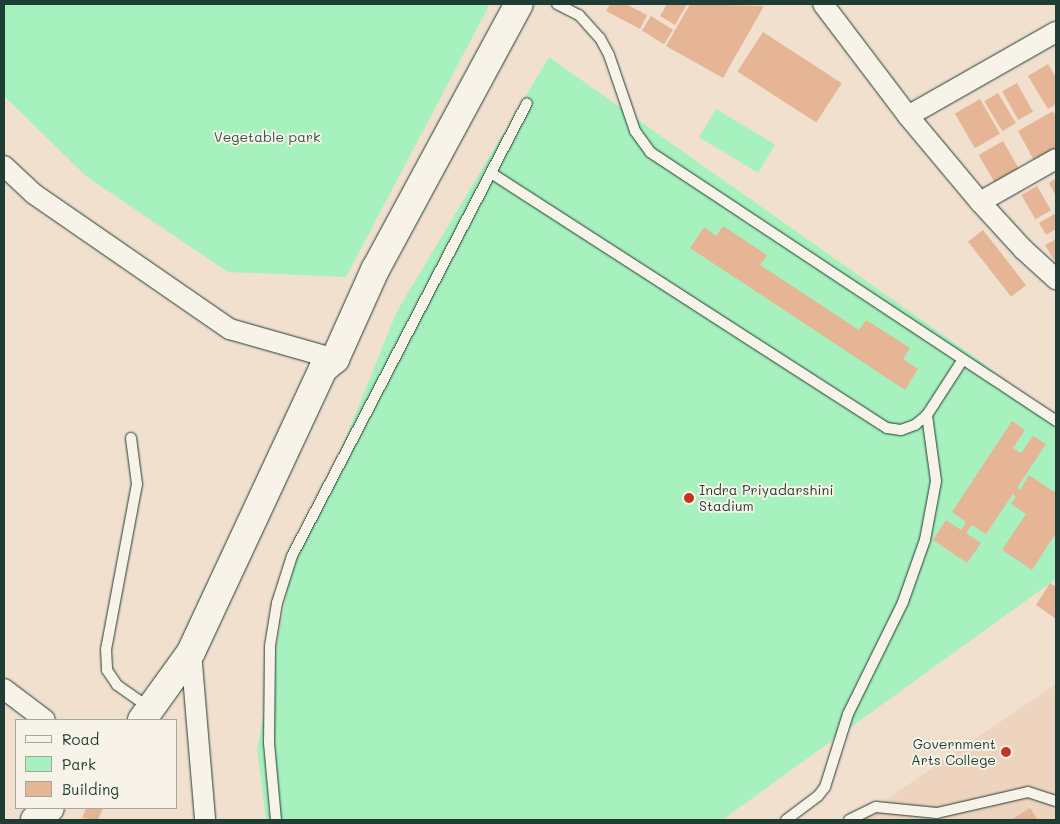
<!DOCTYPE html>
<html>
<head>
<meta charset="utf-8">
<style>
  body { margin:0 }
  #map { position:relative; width:1060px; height:824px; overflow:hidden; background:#f2e0cf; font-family:Mali,sans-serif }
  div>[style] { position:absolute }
  .built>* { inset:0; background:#eed3be }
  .green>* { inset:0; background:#a7f1bf; transform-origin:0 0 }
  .building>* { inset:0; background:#e5b596; transform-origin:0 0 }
  .roads { filter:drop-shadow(0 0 1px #1f3d34) drop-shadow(0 0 1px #1f3d34) }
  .service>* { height:10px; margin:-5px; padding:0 5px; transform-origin:5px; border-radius:5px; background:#f7f3e8 }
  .minor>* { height:20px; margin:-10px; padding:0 10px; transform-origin:10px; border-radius:10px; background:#f7f3e8 }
  .secondary>* { height:28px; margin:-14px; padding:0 14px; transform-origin:14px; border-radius:14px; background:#f7f3e8 }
  .dots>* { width:14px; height:14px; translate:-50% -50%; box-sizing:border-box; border:2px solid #f7f3e8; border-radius:50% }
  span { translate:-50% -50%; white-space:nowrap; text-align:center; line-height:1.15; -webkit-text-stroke:4px #f7f3e8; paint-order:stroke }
  .park-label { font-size:14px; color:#335849 }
  .poi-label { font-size:14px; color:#1f3d34 }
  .left { translate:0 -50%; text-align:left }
  .right { translate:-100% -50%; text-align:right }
  .frame { position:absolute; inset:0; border:5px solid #1f3d34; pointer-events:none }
  .legend { position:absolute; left:15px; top:719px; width:162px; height:90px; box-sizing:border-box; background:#f7f3e8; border:1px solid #a1aaa0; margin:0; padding:6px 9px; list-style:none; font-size:15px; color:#1f3d34 }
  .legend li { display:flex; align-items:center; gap:10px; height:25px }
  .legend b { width:25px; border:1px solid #a1aaa0 }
</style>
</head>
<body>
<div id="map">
  <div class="built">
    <div style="clip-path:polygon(1056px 684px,1056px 820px,856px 820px)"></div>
  </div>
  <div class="green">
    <div style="clip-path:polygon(4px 4px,490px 4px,346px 277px,228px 272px,87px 177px,4px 96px)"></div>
    <div style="clip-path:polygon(549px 57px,987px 366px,1056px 420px,1056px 579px,722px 820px,266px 820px,257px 749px,290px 576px,397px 311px)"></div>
    <div style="left:716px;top:109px;width:69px;height:33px;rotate:31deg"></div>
  </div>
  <div class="building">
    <div style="clip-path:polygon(610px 4px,626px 4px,647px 15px,640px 29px,606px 11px)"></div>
    <div style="clip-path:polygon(667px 4px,687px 4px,675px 25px,660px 16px)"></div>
    <div style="clip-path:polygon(690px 4px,764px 6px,723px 78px,666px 46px)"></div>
    <div style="left:651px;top:16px;width:26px;height:17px;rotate:32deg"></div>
    <div style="left:763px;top:32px;width:94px;height:47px;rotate:33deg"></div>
    <div style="clip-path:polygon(1048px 64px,1056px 78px,1056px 104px,1048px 109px,1028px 76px)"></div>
    <div style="left:1017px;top:83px;width:33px;height:17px;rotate:61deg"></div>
    <div style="left:998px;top:93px;width:35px;height:16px;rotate:59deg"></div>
    <div style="left:980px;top:99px;width:40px;height:29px;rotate:60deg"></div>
    <div style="clip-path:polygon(1053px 111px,1056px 117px,1056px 155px,1037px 166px,1018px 131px)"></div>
    <div style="left:1003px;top:141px;width:36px;height:28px;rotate:60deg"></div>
    <div style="clip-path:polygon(1056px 178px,1056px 196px,1049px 183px)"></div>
    <div style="left:1037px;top:186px;width:28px;height:18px;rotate:60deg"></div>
    <div style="clip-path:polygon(1056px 213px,1056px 229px,1046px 235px,1039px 223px)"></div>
    <div style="clip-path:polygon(723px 226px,767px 255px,760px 265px,859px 330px,866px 320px,910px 348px,903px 359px,918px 369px,905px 390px,690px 248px,704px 227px,716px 236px)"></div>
    <div style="left:983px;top:230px;width:70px;height:19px;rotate:52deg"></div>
    <div style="clip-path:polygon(1056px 239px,1056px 258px,1054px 260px,1045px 245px)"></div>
    <div style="clip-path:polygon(1012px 421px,1025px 430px,1013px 448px,1021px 453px,1033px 436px,1046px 444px,1017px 488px,1020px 490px,1029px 475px,1054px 492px,1056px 489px,1056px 533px,1032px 570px,1002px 550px,1026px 514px,1011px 504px,1016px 497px,1013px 494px,986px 534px,972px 525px,966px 533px,981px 543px,967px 563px,933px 540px,946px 520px,961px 530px,966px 522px,952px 512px)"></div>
    <div style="clip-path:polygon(1050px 583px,1056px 587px,1056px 619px,1036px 605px)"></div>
    <div style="clip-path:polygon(86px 808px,103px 808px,98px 820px,82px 818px)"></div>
    <div style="clip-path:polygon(1030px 808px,1038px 820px,1011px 820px)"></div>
  </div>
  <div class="roads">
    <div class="service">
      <div style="left:557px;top:4px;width:25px;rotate:27deg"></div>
      <div style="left:579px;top:15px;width:31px;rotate:48deg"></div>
      <div style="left:600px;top:38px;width:19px;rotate:62deg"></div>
      <div style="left:609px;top:55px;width:80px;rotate:71.1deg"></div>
      <div style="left:635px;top:131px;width:26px;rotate:54deg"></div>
      <div style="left:650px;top:152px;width:487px;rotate:33.5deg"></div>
      <div style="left:491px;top:173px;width:471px;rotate:32.8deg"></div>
      <div style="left:887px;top:428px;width:14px;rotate:8deg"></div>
      <div style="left:901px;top:430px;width:15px;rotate:-20deg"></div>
      <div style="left:915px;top:425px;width:16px;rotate:-40deg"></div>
      <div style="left:927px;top:415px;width:64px;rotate:-57.1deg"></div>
      <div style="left:131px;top:438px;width:46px;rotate:82.6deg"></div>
      <div style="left:137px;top:484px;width:168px;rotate:100.6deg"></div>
      <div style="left:106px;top:649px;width:21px;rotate:87deg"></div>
      <div style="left:107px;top:670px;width:18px;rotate:56deg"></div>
      <div style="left:117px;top:685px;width:39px;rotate:35deg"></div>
      <div style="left:276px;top:820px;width:77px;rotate:-95.2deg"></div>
      <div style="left:269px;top:743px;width:97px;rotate:-89.4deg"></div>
      <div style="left:270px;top:646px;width:44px;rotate:-80.8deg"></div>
      <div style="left:277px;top:603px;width:49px;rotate:-72.3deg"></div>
      <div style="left:292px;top:556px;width:510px;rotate:-62.58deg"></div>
      <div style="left:786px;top:820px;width:40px;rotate:-37deg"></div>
      <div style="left:818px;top:796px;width:11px;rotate:-52deg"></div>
      <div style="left:825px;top:787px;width:77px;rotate:-72.5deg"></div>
      <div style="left:848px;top:714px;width:125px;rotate:-63.8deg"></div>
      <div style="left:903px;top:602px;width:66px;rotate:-70.5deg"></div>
      <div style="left:925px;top:540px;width:60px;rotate:-79.4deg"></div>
      <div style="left:936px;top:481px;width:67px;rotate:-97.8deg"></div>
      <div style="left:849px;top:820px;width:30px;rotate:-26deg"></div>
      <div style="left:876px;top:807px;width:61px;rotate:5.6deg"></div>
      <div style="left:937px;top:813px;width:93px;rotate:-13deg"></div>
      <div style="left:1028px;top:792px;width:29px;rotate:18deg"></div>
    </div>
    <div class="minor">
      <div style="left:823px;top:4px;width:141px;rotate:52.8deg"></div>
      <div style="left:908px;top:116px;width:112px;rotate:50.1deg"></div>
      <div style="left:980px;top:202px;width:64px;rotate:47.5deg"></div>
      <div style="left:1023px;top:249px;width:45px;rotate:42.3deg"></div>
      <div style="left:908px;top:116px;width:170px;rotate:-29.6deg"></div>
      <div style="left:4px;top:166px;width:41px;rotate:43deg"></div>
      <div style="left:34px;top:194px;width:238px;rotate:34.6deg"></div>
      <div style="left:230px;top:329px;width:109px;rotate:15.9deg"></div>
      <div style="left:980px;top:202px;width:87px;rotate:-29.5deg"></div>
      <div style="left:191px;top:652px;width:169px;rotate:85.2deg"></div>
      <div style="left:4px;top:689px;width:51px;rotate:37.1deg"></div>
    </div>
    <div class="secondary">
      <div style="left:142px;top:720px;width:84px;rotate:-54.2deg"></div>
      <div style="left:191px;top:652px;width:312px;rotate:-65deg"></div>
      <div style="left:323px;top:369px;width:16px;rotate:-40deg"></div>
      <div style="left:335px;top:359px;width:98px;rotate:-65.8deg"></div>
      <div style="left:375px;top:270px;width:302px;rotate:-61.6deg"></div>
      <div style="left:35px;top:820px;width:19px;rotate:-39deg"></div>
    </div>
  </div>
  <div class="dots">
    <div style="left:689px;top:498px;background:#c8321e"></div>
    <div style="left:1006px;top:752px;background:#c8321e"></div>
  </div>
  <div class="park-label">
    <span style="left:267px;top:137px">Vegetable park</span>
  </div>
  <div class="poi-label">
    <span class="left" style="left:699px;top:498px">Indra Priyadarshini<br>Stadium</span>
    <span class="right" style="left:996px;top:752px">Government<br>Arts College</span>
  </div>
  <div class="frame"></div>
  <ul class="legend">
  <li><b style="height:6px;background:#f7f3e8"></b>Road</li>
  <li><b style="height:14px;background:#a7f1bf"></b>Park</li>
  <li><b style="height:14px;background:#e5b596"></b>Building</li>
  </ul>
</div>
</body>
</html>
